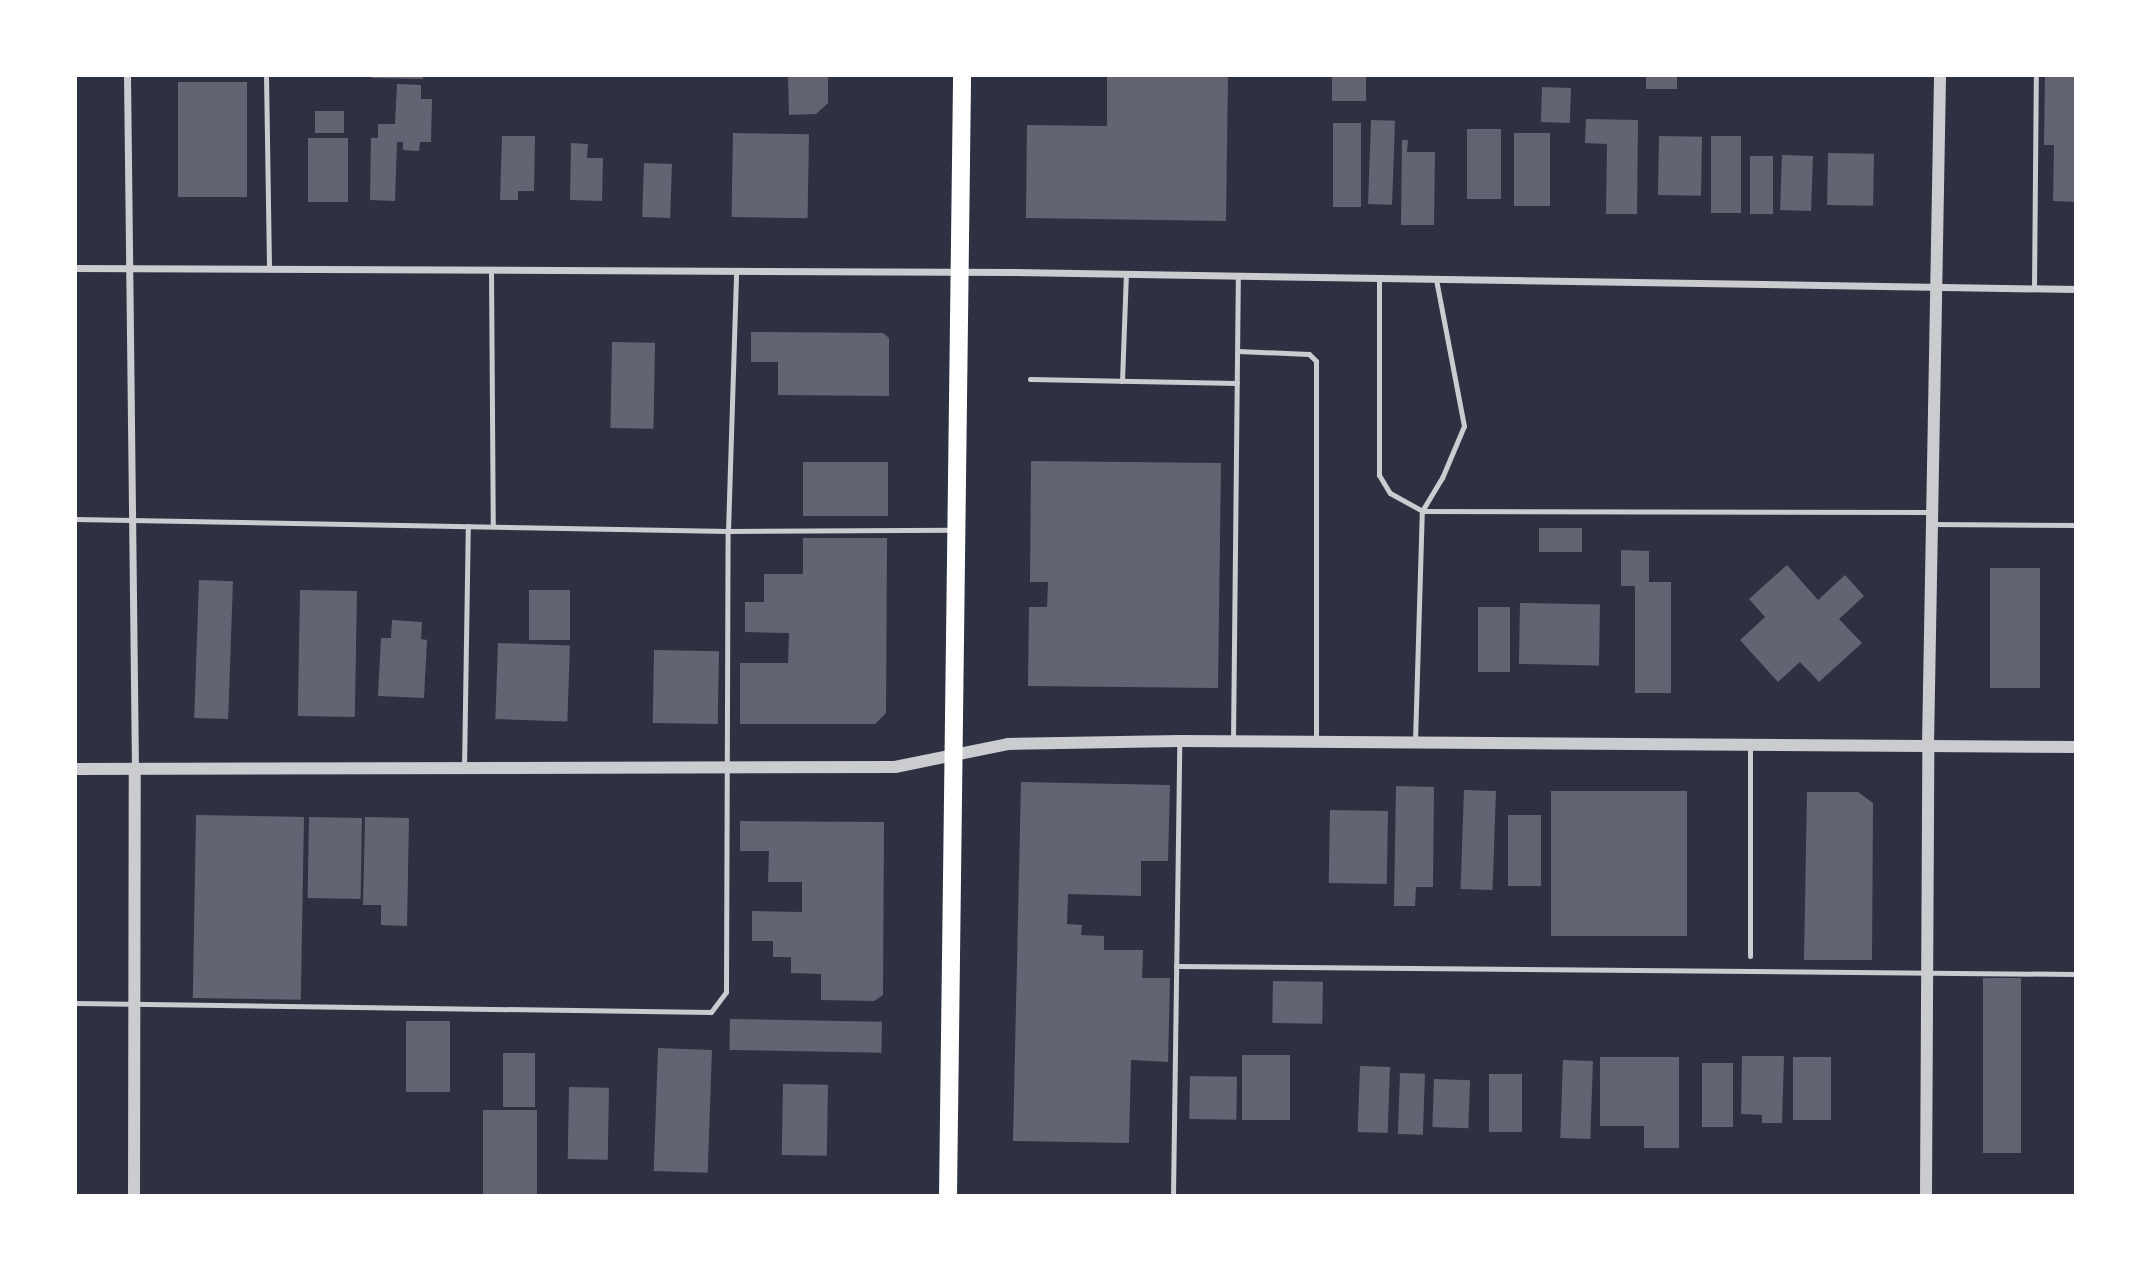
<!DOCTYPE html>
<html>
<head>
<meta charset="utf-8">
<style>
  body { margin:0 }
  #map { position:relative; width:2151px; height:1271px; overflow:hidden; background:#2d3142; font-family:"Crimson Pro",serif }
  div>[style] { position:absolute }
  .building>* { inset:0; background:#626471; transform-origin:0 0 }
  .service>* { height:5px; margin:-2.5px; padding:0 2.5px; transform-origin:2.5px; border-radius:2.5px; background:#caccd0 }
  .minor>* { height:7px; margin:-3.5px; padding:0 3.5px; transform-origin:3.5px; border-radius:3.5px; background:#caccd0 }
  .tertiary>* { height:12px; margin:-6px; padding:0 6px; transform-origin:6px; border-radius:6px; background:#caccd0 }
  .primary>* { height:18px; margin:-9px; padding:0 9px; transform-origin:9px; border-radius:9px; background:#fff }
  span { translate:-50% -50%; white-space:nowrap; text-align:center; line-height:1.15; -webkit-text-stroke:7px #fff; paint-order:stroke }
  .frame { position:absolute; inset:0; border:77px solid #fff; pointer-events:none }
</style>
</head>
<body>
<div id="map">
  <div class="building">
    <div style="clip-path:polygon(372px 75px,423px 75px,423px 79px,372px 78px)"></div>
    <div style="clip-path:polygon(788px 75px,828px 75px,828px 103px,816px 114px,789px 115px)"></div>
    <div style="clip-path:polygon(1107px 75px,1228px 75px,1226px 221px,1026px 218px,1027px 125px,1107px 126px)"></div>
    <div style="left:1332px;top:75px;width:34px;height:26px"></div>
    <div style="left:1646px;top:75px;width:31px;height:14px"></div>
    <div style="clip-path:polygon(2045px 76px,2076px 76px,2076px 202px,2053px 201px,2054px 145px,2044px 145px)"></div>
    <div style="left:178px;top:82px;width:69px;height:115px"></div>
    <div style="clip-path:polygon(397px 84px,421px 85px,421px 99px,432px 99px,431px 142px,420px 142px,419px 151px,403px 150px,403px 142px,397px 142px,395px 201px,370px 200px,371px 138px,378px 138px,378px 124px,395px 124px)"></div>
    <div style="left:1542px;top:87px;width:29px;height:35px;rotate:2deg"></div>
    <div style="left:315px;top:111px;width:29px;height:22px"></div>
    <div style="clip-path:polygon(1586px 119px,1638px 120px,1637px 214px,1606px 214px,1607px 144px,1585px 143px)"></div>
    <div style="left:1371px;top:120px;width:24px;height:84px;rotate:2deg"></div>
    <div style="left:1333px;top:123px;width:28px;height:84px"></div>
    <div style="left:1467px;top:129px;width:34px;height:70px"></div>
    <div style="left:733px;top:133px;width:76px;height:84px;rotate:1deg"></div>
    <div style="left:1514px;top:133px;width:36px;height:73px"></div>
    <div style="clip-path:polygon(502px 136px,535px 136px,534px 191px,518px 191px,518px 200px,500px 200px)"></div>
    <div style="left:1659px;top:136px;width:43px;height:59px;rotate:1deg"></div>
    <div style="left:1711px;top:136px;width:30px;height:77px"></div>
    <div style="left:308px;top:138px;width:40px;height:64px"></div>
    <div style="clip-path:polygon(1402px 140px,1408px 140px,1407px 152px,1435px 152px,1434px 225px,1401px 225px)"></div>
    <div style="clip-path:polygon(571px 143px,588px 144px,587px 158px,603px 158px,602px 201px,570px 200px)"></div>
    <div style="left:1828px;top:153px;width:46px;height:52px;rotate:1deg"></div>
    <div style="left:1782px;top:155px;width:31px;height:55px;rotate:2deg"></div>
    <div style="left:1750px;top:156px;width:23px;height:58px"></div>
    <div style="left:644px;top:163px;width:28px;height:54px;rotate:2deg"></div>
    <div style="clip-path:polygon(751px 332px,883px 333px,889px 338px,889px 396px,778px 395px,778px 362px,751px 362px)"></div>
    <div style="left:612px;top:342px;width:43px;height:86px;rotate:1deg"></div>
    <div style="clip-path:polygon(1031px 461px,1221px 463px,1218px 688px,1028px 686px,1029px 607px,1047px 607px,1048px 582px,1030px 582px)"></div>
    <div style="left:803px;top:462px;width:85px;height:54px"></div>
    <div style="left:1539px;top:528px;width:43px;height:24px"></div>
    <div style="clip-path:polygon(803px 538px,887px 538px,886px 713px,875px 724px,740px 724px,740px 663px,788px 663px,789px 633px,745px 632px,745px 602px,764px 602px,764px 574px,803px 574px)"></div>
    <div style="clip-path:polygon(1621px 550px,1649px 551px,1649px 582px,1671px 582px,1671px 693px,1635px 693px,1635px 586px,1621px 586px)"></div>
    <div style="clip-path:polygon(1787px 565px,1818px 600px,1845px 575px,1864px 596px,1839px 619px,1862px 643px,1819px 682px,1800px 662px,1778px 682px,1740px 640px,1765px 617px,1749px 599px)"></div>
    <div style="left:1990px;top:568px;width:50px;height:120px"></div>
    <div style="left:199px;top:580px;width:34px;height:138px;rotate:2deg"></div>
    <div style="left:300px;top:590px;width:57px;height:126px;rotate:1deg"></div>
    <div style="left:529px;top:590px;width:41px;height:50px"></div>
    <div style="left:1520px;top:603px;width:80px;height:61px;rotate:1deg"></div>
    <div style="left:1478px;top:607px;width:32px;height:65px"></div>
    <div style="clip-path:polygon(392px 620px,422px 622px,421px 639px,427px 640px,424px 698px,378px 696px,381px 638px,391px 638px)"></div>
    <div style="left:498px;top:643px;width:72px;height:76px;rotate:2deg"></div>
    <div style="left:654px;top:650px;width:65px;height:73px;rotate:1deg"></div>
    <div style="clip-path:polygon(1021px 782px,1170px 785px,1168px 861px,1141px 861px,1141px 896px,1068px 894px,1067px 924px,1082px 925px,1081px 935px,1104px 936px,1104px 950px,1143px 950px,1142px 978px,1170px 978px,1168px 1062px,1131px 1060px,1129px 1143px,1013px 1141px)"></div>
    <div style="clip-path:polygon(1396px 786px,1434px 787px,1433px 887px,1416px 887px,1415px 906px,1394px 906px)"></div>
    <div style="left:1464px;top:790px;width:32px;height:99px;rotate:2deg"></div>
    <div style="left:1551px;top:791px;width:136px;height:145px"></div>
    <div style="clip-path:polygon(1807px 792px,1858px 792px,1873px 803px,1872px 960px,1804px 960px)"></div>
    <div style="left:1330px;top:810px;width:58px;height:73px;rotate:1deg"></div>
    <div style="left:196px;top:815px;width:108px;height:183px;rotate:1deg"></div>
    <div style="left:1508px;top:815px;width:33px;height:71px"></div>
    <div style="left:309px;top:817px;width:53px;height:81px;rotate:1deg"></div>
    <div style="clip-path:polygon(365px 817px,409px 818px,407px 926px,381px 925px,381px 905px,363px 905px)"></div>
    <div style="clip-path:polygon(740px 821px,884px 822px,883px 995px,874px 1001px,821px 1000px,821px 974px,791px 973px,791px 957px,773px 957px,773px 941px,752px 941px,752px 911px,802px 912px,802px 882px,768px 882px,769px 851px,740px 851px)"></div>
    <div style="left:1983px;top:978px;width:38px;height:175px"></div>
    <div style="left:1273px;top:981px;width:50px;height:42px;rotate:1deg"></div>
    <div style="left:730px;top:1019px;width:152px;height:31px;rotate:1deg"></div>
    <div style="left:406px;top:1021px;width:44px;height:71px"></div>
    <div style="left:658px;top:1048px;width:54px;height:123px;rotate:2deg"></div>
    <div style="left:503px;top:1053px;width:32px;height:54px"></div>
    <div style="left:1242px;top:1055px;width:48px;height:65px"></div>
    <div style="clip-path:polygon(1742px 1056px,1784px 1056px,1782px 1123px,1762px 1123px,1762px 1115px,1741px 1114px)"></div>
    <div style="clip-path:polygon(1600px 1057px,1679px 1057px,1679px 1148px,1644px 1148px,1644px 1126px,1600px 1126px)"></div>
    <div style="left:1793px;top:1057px;width:38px;height:63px"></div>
    <div style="left:1563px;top:1060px;width:30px;height:78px;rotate:2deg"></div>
    <div style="left:1702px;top:1063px;width:31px;height:64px"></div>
    <div style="left:1360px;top:1066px;width:30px;height:66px;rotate:2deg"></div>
    <div style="left:1400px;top:1073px;width:25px;height:61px;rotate:2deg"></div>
    <div style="left:1489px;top:1074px;width:33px;height:58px"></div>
    <div style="left:1190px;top:1076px;width:47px;height:43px;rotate:1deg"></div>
    <div style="left:1434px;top:1079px;width:36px;height:48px;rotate:2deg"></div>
    <div style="left:783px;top:1084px;width:45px;height:71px;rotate:1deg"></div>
    <div style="left:569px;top:1087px;width:40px;height:72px;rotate:1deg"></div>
    <div style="left:483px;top:1110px;width:54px;height:85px"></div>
  </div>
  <div class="service">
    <div style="left:266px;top:75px;width:194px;rotate:89.1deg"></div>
    <div style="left:491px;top:270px;width:256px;rotate:89.6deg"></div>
    <div style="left:1379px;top:279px;width:196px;rotate:90deg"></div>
    <div style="left:1379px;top:475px;width:21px;rotate:59deg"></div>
    <div style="left:1390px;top:493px;width:37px;rotate:29deg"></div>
    <div style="left:1422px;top:511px;width:39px;rotate:-59deg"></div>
    <div style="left:1442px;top:478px;width:56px;rotate:-67.1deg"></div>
    <div style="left:1464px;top:426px;width:150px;rotate:-100.8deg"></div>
    <div style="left:2034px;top:288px;width:213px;rotate:-89.5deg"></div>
    <div style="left:1238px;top:351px;width:71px;rotate:2.4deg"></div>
    <div style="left:1309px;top:354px;width:10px;rotate:45deg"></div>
    <div style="left:1316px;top:361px;width:380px;rotate:90deg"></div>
    <div style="left:1030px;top:379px;width:207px;rotate:1.1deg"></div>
    <div style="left:1122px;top:381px;width:107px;rotate:-87.9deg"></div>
    <div style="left:75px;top:519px;width:653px;rotate:1.05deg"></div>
    <div style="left:728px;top:531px;width:226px;rotate:-0.3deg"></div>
    <div style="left:1933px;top:524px;width:143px;rotate:0.4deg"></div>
    <div style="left:1233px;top:741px;width:465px;rotate:-89.4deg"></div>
    <div style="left:1415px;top:741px;width:230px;rotate:-88.3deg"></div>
    <div style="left:1422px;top:511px;width:508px;rotate:0.11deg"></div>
    <div style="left:464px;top:769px;width:243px;rotate:-89.1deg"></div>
    <div style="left:1750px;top:956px;width:212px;rotate:-90deg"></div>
    <div style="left:1176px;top:966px;width:900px;rotate:0.51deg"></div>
    <div style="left:75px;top:1003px;width:636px;rotate:0.81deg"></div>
    <div style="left:711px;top:1012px;width:25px;rotate:-53deg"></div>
    <div style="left:726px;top:992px;width:461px;rotate:-89.8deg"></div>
    <div style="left:728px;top:531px;width:260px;rotate:-88.2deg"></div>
    <div style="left:1173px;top:1196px;width:455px;rotate:-89.2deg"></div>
  </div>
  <div class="minor">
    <div style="left:127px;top:75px;width:694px;rotate:89.34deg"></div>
    <div style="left:75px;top:268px;width:937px;rotate:0.24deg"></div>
    <div style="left:1012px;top:272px;width:1064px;rotate:0.92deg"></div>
  </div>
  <div class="tertiary">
    <div style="left:75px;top:769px;width:820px;rotate:-0.14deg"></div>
    <div style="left:895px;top:767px;width:115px;rotate:-11.5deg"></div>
    <div style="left:1008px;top:744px;width:171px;rotate:-1deg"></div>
    <div style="left:1179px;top:741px;width:897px;rotate:0.38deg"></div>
    <div style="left:134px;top:1196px;width:426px;rotate:-89.9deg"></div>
    <div style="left:1926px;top:1196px;width:451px;rotate:-89.7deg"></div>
    <div style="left:1928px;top:745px;width:670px;rotate:-88.97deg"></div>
  </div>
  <div class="primary">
    <div style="left:948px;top:1196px;width:1121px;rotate:-89.28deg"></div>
  </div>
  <div class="frame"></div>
</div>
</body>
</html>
